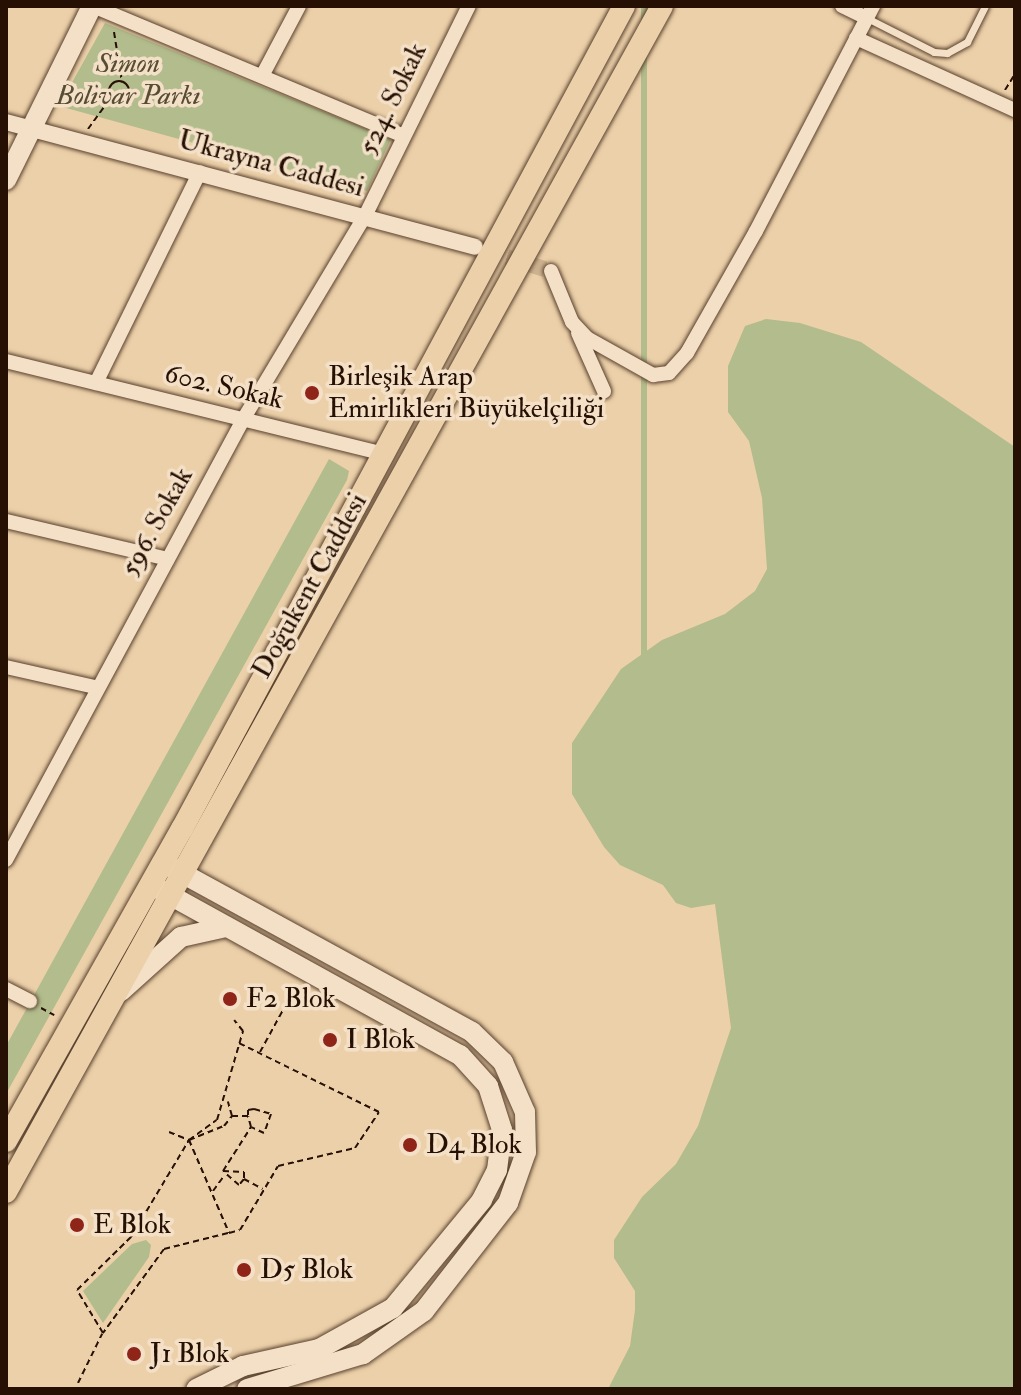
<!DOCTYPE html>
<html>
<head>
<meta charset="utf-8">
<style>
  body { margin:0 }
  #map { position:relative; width:1021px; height:1395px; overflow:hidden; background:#ecd0a9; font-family:"IM FELL Double Pica",serif }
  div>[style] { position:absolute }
  .green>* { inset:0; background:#b2bc8c; transform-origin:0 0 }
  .tertiary-tunnel>* { height:16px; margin-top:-8px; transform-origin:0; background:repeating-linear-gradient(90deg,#ceb390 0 16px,transparent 0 24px) }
  .path>* { height:2px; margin-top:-1px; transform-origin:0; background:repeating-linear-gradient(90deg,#261004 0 6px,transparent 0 10px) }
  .path>.ring { margin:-1px; padding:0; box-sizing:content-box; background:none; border:2px solid #261004; border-radius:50% }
  .roads { filter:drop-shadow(0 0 2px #58402d) drop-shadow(0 0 2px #58402d) }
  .service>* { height:7px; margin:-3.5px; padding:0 3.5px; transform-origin:3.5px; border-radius:3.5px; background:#f3e0c7 }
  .minor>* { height:14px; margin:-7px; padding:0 7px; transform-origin:7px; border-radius:7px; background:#f3e0c7 }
  .tertiary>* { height:16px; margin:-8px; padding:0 8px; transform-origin:8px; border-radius:8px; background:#f3e0c7 }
  .secondary>* { height:20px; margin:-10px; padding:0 10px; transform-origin:10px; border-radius:10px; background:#f3e0c7 }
  .primary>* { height:22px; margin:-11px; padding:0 11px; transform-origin:11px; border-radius:11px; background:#ecd0a9 }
  .dots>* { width:22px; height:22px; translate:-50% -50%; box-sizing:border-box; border:4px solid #f3e0c7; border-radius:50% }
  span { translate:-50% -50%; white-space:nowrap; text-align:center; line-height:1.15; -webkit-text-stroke:7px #f3e0c7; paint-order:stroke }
  .park-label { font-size:28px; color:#574c34; font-style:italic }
  .street-label { font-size:28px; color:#261004 }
  .poi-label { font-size:28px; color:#261004 }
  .left { translate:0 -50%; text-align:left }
  .frame { position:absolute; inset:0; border:8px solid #261004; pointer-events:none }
</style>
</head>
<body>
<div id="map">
  <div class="green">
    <div style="left:641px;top:6px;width:6px;height:759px"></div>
    <div style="clip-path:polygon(105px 23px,391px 139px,367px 191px,59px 106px)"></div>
    <div style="clip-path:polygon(766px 319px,800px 323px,861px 342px,1015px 447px,1015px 1389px,608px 1389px,630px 1346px,635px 1310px,635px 1291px,614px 1258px,614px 1240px,642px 1197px,676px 1164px,698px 1126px,731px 1028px,715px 904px,691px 908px,676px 903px,663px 885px,620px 865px,604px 847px,572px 794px,572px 743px,621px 669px,662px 640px,725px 614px,755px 591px,767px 569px,762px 498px,749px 441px,728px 412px,728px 366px,745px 326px)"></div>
    <div style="clip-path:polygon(329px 459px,349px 471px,347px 480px,6px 1094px,6px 1046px)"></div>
    <div style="clip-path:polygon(146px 1240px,151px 1245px,149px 1257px,103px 1323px,83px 1291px,132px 1244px)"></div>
  </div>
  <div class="tertiary-tunnel">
    <div style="left:484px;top:250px;width:70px;rotate:17.4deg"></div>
  </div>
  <div class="path">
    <div style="left:114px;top:32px;width:51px;rotate:80.9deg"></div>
    <div class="ring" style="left:109px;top:81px;width:18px;height:18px"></div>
    <div style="left:1005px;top:90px;width:19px;rotate:-58deg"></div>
    <div style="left:88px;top:129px;width:37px;rotate:-54deg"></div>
    <div style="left:41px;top:1008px;width:15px;rotate:28deg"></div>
    <div style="left:260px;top:1052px;width:60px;rotate:-61.3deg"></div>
    <div style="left:248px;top:1115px;width:5px;rotate:-90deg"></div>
    <div style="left:248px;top:1110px;width:6px;rotate:-9deg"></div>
    <div style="left:254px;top:1109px;width:18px;rotate:16deg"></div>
    <div style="left:271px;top:1114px;width:20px;rotate:110deg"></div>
    <div style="left:264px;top:1133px;width:14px;rotate:-155deg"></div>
    <div style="left:169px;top:1132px;width:22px;rotate:22deg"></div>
    <div style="left:189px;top:1140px;width:34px;rotate:-36deg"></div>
    <div style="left:217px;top:1120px;width:93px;rotate:-73.7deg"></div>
    <div style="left:243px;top:1031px;width:14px;rotate:-129deg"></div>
    <div style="left:189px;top:1140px;width:101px;rotate:66.7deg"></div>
    <div style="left:229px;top:1233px;width:11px;rotate:-15deg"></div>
    <div style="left:240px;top:1230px;width:74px;rotate:-59.3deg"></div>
    <div style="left:278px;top:1166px;width:79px;rotate:-13.2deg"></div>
    <div style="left:355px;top:1148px;width:43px;rotate:-56.3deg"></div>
    <div style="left:379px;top:1112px;width:156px;rotate:-153.8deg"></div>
    <div style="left:223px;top:1171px;width:52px;rotate:-57.5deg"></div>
    <div style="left:251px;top:1127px;width:11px;rotate:-105deg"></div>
    <div style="left:248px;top:1116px;width:16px;rotate:180deg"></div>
    <div style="left:232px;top:1116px;width:15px;rotate:-106deg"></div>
    <div style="left:244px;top:1179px;width:8px;rotate:130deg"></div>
    <div style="left:239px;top:1185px;width:21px;rotate:-139deg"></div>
    <div style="left:223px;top:1171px;width:21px;rotate:3deg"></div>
    <div style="left:244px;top:1172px;width:7px;rotate:90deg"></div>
    <div style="left:244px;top:1179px;width:21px;rotate:28deg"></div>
    <div style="left:213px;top:1191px;width:17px;rotate:-54deg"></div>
    <div style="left:228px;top:1233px;width:66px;rotate:166deg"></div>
    <div style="left:164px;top:1249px;width:104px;rotate:126deg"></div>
    <div style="left:103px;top:1333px;width:50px;rotate:-121.2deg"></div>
    <div style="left:77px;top:1290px;width:76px;rotate:-44.5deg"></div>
    <div style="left:131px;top:1237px;width:113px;rotate:-59.1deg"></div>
    <div style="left:189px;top:1140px;width:38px;rotate:-22deg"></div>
    <div style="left:224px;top:1126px;width:13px;rotate:-51deg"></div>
    <div style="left:78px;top:1383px;width:55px;rotate:-63.9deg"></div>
  </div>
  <div class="roads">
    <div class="service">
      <div style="left:867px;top:18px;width:75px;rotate:26.9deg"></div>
      <div style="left:934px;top:52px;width:13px;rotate:4deg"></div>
      <div style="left:947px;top:53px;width:23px;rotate:-29deg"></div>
      <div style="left:967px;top:42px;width:40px;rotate:-63.4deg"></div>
    </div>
    <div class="minor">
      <div style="left:93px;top:6px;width:335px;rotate:22.7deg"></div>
      <div style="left:842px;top:6px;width:28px;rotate:26deg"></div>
      <div style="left:856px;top:38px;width:175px;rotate:24.4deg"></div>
      <div style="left:262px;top:76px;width:79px;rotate:-62.1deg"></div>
      <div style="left:551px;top:271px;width:55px;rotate:67.6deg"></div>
      <div style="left:572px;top:322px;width:22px;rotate:47deg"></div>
      <div style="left:587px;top:338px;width:76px;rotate:29.3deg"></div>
      <div style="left:653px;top:375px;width:16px;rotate:-7deg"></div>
      <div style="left:669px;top:373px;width:27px;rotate:-48deg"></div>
      <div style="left:687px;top:353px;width:140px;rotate:-60.5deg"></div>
      <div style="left:756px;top:231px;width:254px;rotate:-62.5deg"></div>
      <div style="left:578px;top:333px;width:64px;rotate:65.9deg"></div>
      <div style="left:6px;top:361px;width:390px;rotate:13.8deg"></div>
      <div style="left:96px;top:383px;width:235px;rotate:-63.8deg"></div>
      <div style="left:6px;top:521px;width:166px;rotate:13.2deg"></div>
      <div style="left:6px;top:667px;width:91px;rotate:12.7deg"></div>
      <div style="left:6px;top:860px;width:502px;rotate:-61.7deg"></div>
      <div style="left:244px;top:418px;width:235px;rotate:-59.1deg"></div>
      <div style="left:365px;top:216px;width:234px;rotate:-63.7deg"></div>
      <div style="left:6px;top:989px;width:27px;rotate:27deg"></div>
    </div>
    <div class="tertiary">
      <div style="left:6px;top:122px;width:485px;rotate:14.9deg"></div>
    </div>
    <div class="secondary">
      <div style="left:6px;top:180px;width:194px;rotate:-63.7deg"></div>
      <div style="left:169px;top:866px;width:345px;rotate:28.7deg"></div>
      <div style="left:472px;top:1032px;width:43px;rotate:44.1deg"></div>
      <div style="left:503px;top:1062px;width:55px;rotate:66.3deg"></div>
      <div style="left:525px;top:1112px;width:40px;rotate:88.6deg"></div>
      <div style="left:526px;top:1152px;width:54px;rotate:109.4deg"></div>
      <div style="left:508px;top:1203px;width:137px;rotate:127.9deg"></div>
      <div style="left:424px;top:1311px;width:75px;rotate:144.8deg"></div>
      <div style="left:363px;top:1354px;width:121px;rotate:163.2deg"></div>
      <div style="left:157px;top:888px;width:346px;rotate:28.9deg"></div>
      <div style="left:460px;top:1055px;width:42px;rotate:47.9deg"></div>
      <div style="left:488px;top:1086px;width:46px;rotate:72.3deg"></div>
      <div style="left:502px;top:1130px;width:40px;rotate:97.1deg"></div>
      <div style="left:497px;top:1170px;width:34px;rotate:117deg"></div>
      <div style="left:482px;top:1200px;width:140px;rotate:129.5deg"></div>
      <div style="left:393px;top:1308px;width:85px;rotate:151deg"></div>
      <div style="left:319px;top:1349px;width:78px;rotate:167.4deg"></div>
      <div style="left:243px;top:1366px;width:52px;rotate:153.9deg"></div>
      <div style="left:121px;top:991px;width:81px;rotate:-42deg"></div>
      <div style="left:181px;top:937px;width:46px;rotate:-12.5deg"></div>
    </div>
    <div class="primary">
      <div style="left:6px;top:1141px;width:358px;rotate:-60.6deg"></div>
      <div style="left:182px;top:829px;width:934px;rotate:-61.76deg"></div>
      <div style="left:6px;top:1192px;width:1355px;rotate:-61.05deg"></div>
    </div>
  </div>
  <div class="dots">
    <div style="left:312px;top:393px;background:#8f2418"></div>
    <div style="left:230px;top:999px;background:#8f2418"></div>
    <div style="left:330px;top:1040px;background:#8f2418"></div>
    <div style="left:410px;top:1145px;background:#8f2418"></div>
    <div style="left:77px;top:1225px;background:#8f2418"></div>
    <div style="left:244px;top:1270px;background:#8f2418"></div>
    <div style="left:134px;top:1354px;background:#8f2418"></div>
  </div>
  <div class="park-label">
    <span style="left:128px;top:80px">Simon<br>Bolivar Parkı</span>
  </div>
  <div class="street-label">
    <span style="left:393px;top:99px;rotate:-64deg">524. Sokak</span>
    <span style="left:271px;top:164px;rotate:15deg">Ukrayna Caddesi</span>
    <span style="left:224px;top:387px;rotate:13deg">602. Sokak</span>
    <span style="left:157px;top:522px;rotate:-61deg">596. Sokak</span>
    <span style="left:310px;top:586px;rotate:-61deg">Doğukent Caddesi</span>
  </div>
  <div class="poi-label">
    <span class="left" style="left:328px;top:393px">Birleşik Arap<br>Emirlikleri Büyükelçiliği</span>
    <span class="left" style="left:246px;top:999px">F2 Blok</span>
    <span class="left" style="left:346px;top:1040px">I Blok</span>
    <span class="left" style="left:426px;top:1145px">D4 Blok</span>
    <span class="left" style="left:93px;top:1225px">E Blok</span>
    <span class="left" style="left:260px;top:1270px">D5 Blok</span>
    <span class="left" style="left:150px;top:1354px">J1 Blok</span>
  </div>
  <div class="frame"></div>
</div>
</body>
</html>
